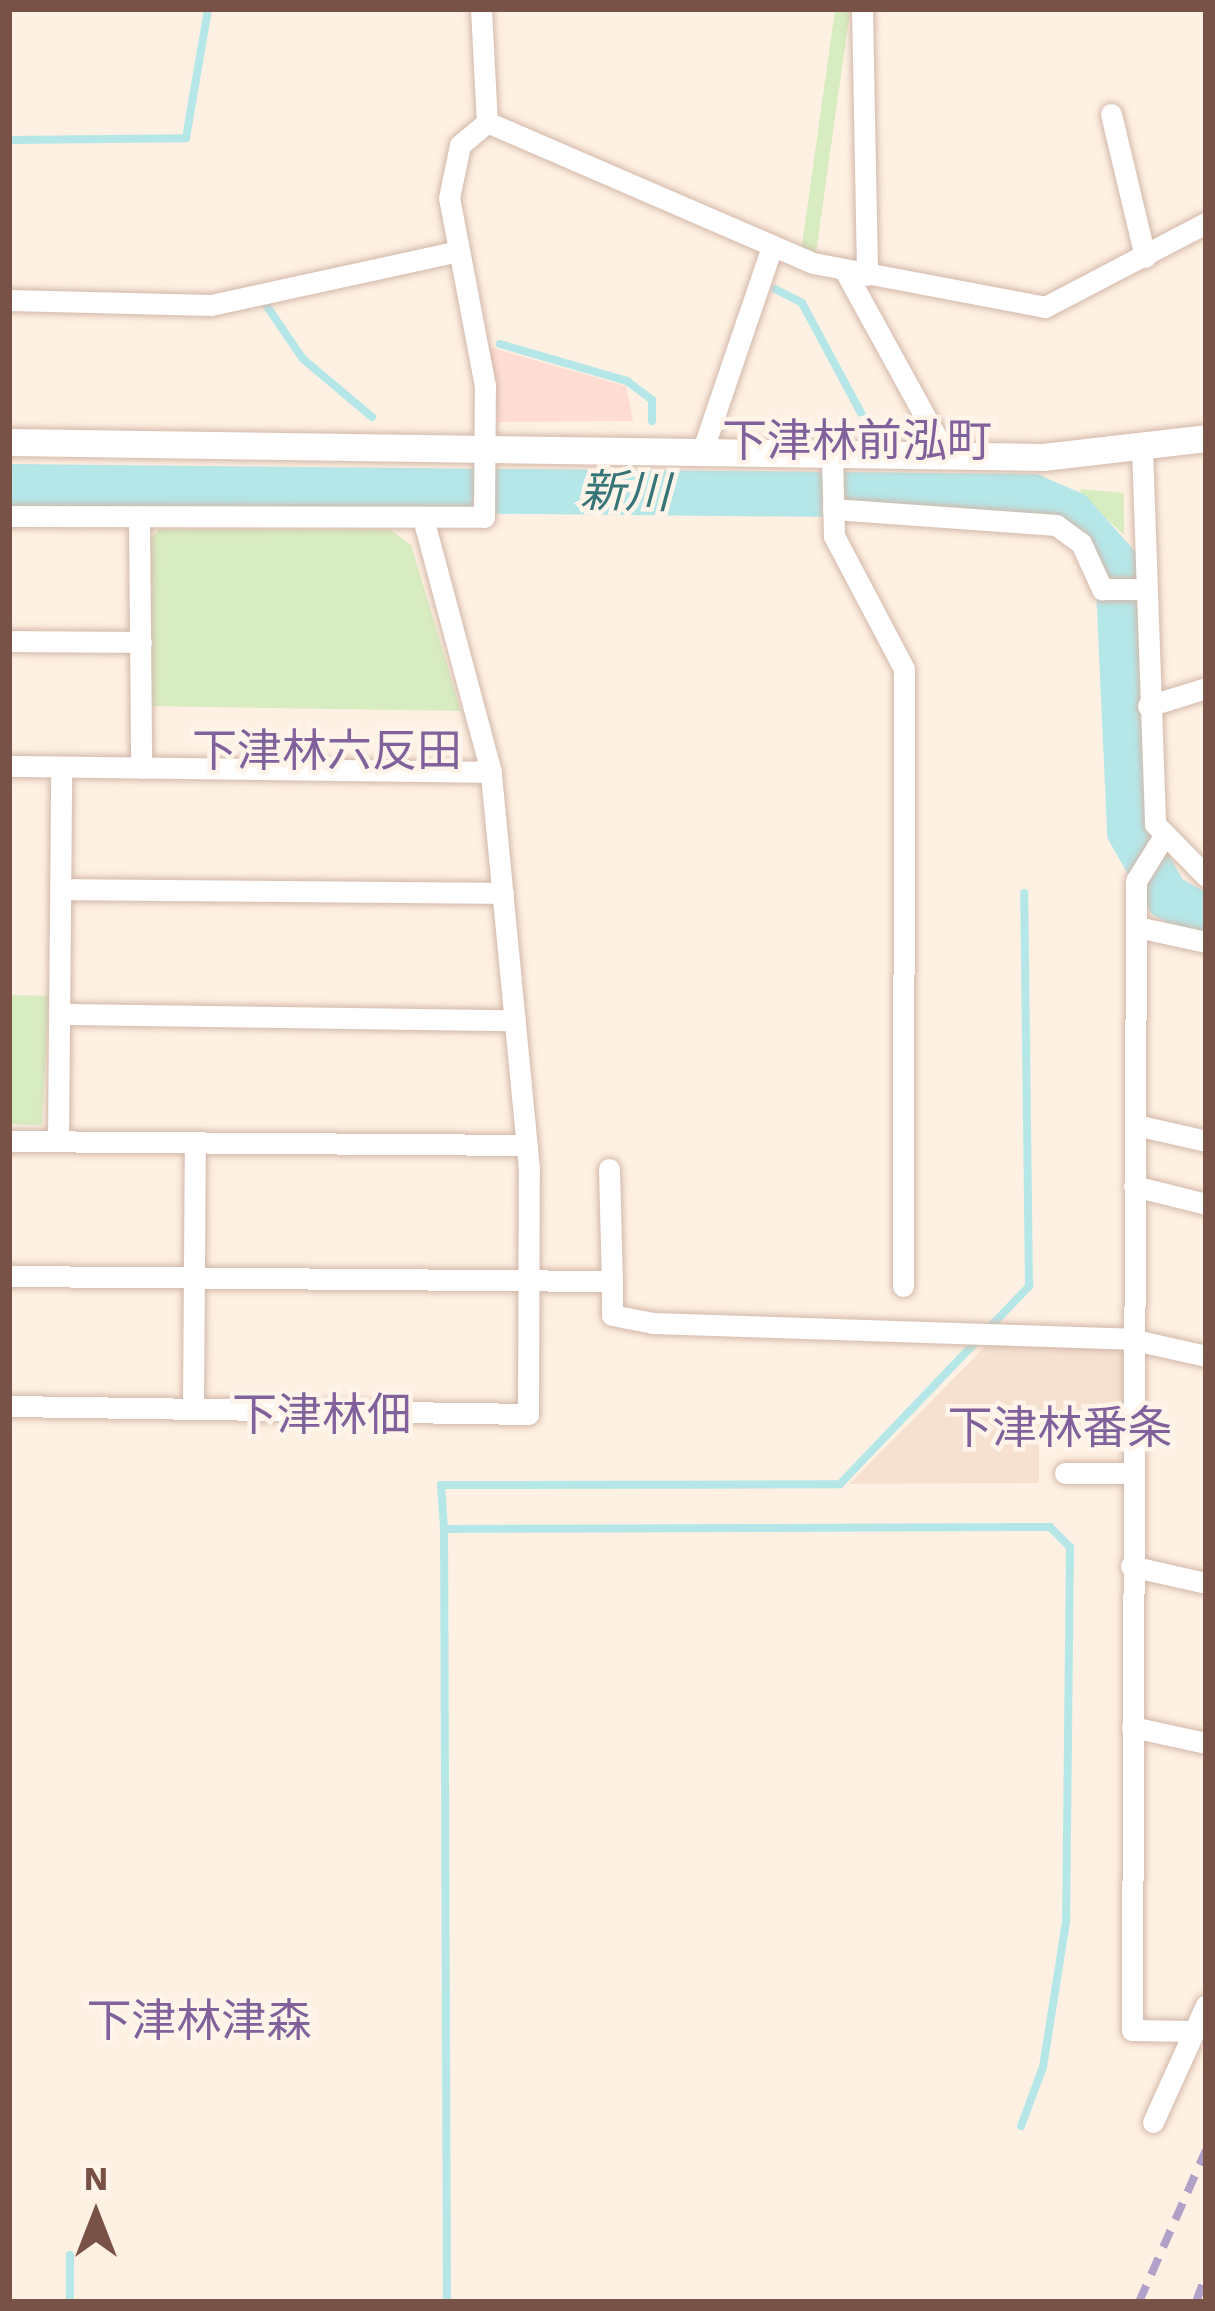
<!DOCTYPE html>
<html>
<head>
<meta charset="utf-8">
<style>
  body { margin:0 }
  #map { position:relative; width:1215px; height:2311px; overflow:hidden; background:#fef0e2; font-family:"Work Sans","Noto Sans JP",sans-serif }
  div>[style] { position:absolute }
  .residential>* { inset:0; background:#f6e1d0 }
  .commercial>* { inset:0; background:#ffddd5 }
  .green>* { inset:0; background:#d7ecc0; transform-origin:0 0 }
  .stream>* { height:8px; margin:-4px; padding:0 4px; transform-origin:4px; border-radius:4px; background:#b5e7e9 }
  .river>* { height:45px; margin:-22.5px; padding:0 22.5px; transform-origin:22.5px; border-radius:22.5px; background:#b5e7e9 }
  .roads { filter:drop-shadow(0 0 3px #d2b8aa) drop-shadow(0 0 3px #d2b8aa) }
  .minor>* { height:21px; margin:-10.5px; padding:0 10.5px; transform-origin:10.5px; border-radius:10.5px; background:#fff }
  .tertiary>* { height:27px; margin:-13.5px; padding:0 13.5px; transform-origin:13.5px; border-radius:13.5px; background:#fff }
  .rail>* { height:8px; margin-top:-4px; transform-origin:0; background:repeating-linear-gradient(90deg,#b1a0c8 0 18px,transparent 0 30px) }
  span { translate:-50% -50%; white-space:nowrap; text-align:center; line-height:1.15; -webkit-text-stroke:9px #fff4ea; paint-order:stroke }
  .neighbourhood-label { font-size:45px; color:#81619c }
  .water-label { font-size:45px; color:#367477; font-style:italic }
  .frame { position:absolute; inset:0; border:12px solid #785246; pointer-events:none }
  .north { position:absolute; left:36px; top:2155px; width:120px; height:120px; -webkit-text-stroke:9px #fff4ea; paint-order:stroke; rotate:0deg; font-size:33px; font-weight:700; line-height:48px; text-align:center; color:#785246 }
  .north::after { content:''; display:block; margin:auto; width:42px; height:54px; background:#785246; clip-path:polygon(50% 0,100% 100%,50% 72%,0 100%) }
</style>
</head>
<body>
<div id="map">
  <div class="residential">
    <div style="clip-path:polygon(992px 1340px,1125px 1341px,1122px 1430px,1039px 1429px,1039px 1483px,849px 1484px)"></div>
  </div>
  <div class="commercial">
    <div style="clip-path:polygon(489px 347px,626px 386px,633px 421px,497px 422px)"></div>
  </div>
  <div class="green">
    <div style="left:835px;top:10px;width:15px;height:251px;rotate:8deg"></div>
    <div style="clip-path:polygon(1081px 489px,1124px 493px,1124px 535px,1080px 494px)"></div>
    <div style="clip-path:polygon(159px 529px,391px 530px,411px 545px,461px 711px,150px 706px,150px 540px)"></div>
    <div style="clip-path:polygon(9px 995px,49px 996px,42px 1125px,9px 1124px)"></div>
  </div>
  <div class="stream">
    <div style="left:9px;top:140px;width:177px;rotate:-0.6deg"></div>
    <div style="left:186px;top:138px;width:131px;rotate:-80.3deg"></div>
    <div style="left:775px;top:289px;width:30px;rotate:27deg"></div>
    <div style="left:802px;top:303px;width:129px;rotate:61.8deg"></div>
    <div style="left:262px;top:299px;width:73px;rotate:55.7deg"></div>
    <div style="left:303px;top:359px;width:90px;rotate:40deg"></div>
    <div style="left:500px;top:344px;width:132px;rotate:16.2deg"></div>
    <div style="left:627px;top:381px;width:31px;rotate:37deg"></div>
    <div style="left:652px;top:400px;width:21px;rotate:90deg"></div>
    <div style="left:444px;top:1529px;width:44px;rotate:-93.9deg"></div>
    <div style="left:441px;top:1485px;width:399px;rotate:-0.1deg"></div>
    <div style="left:840px;top:1484px;width:274px;rotate:-46.3deg"></div>
    <div style="left:1029px;top:1286px;width:393px;rotate:-90.7deg"></div>
    <div style="left:70px;top:2302px;width:47px;rotate:-90deg"></div>
    <div style="left:447px;top:2302px;width:773px;rotate:-90.22deg"></div>
    <div style="left:444px;top:1529px;width:606px;rotate:-0.19deg"></div>
    <div style="left:1050px;top:1527px;width:28px;rotate:45deg"></div>
    <div style="left:1070px;top:1547px;width:375px;rotate:90.6deg"></div>
    <div style="left:1066px;top:1922px;width:147px;rotate:99deg"></div>
    <div style="left:1043px;top:2067px;width:63px;rotate:110.4deg"></div>
  </div>
  <div class="river">
    <div style="left:9px;top:486px;width:1023px;rotate:0.56deg"></div>
    <div style="left:1032px;top:496px;width:43px;rotate:23.6deg"></div>
    <div style="left:1071px;top:513px;width:69px;rotate:48.5deg"></div>
    <div style="left:1117px;top:565px;width:266px;rotate:87.4deg"></div>
    <div style="left:1129px;top:831px;width:75px;rotate:60.4deg"></div>
    <div style="left:1166px;top:896px;width:45px;rotate:27.7deg"></div>
  </div>
  <div class="roads">
    <div class="minor">
      <div style="left:481px;top:9px;width:113px;rotate:87deg"></div>
      <div style="left:862px;top:9px;width:266px;rotate:88.9deg"></div>
      <div style="left:1111px;top:114px;width:147px;rotate:76.6deg"></div>
      <div style="left:487px;top:122px;width:355px;rotate:23.4deg"></div>
      <div style="left:813px;top:263px;width:236px;rotate:10.7deg"></div>
      <div style="left:1045px;top:307px;width:182px;rotate:-27.6deg"></div>
      <div style="left:845px;top:271px;width:210px;rotate:61.2deg"></div>
      <div style="left:9px;top:300px;width:202px;rotate:1.4deg"></div>
      <div style="left:211px;top:305px;width:250px;rotate:-12.3deg"></div>
      <div style="left:1142px;top:448px;width:376px;rotate:88deg"></div>
      <div style="left:1155px;top:824px;width:73px;rotate:45.6deg"></div>
      <div style="left:701px;top:455px;width:220px;rotate:-71.2deg"></div>
      <div style="left:832px;top:455px;width:81px;rotate:88.6deg"></div>
      <div style="left:834px;top:536px;width:150px;rotate:62.2deg"></div>
      <div style="left:904px;top:669px;width:617px;rotate:90.09deg"></div>
      <div style="left:833px;top:509px;width:224px;rotate:4.1deg"></div>
      <div style="left:1056px;top:525px;width:31px;rotate:36deg"></div>
      <div style="left:1081px;top:543px;width:51px;rotate:65.5deg"></div>
      <div style="left:1102px;top:589px;width:43px"></div>
      <div style="left:9px;top:516px;width:475px;rotate:0.1deg"></div>
      <div style="left:484px;top:517px;width:131px;rotate:-89.6deg"></div>
      <div style="left:485px;top:386px;width:191px;rotate:-100.8deg"></div>
      <div style="left:449px;top:198px;width:54px;rotate:-78.3deg"></div>
      <div style="left:460px;top:145px;width:35px;rotate:-40deg"></div>
      <div style="left:139px;top:517px;width:251px;rotate:89.5deg"></div>
      <div style="left:9px;top:641px;width:132px;rotate:0.4deg"></div>
      <div style="left:1148px;top:706px;width:61px;rotate:-17.2deg"></div>
      <div style="left:9px;top:766px;width:482px;rotate:0.7deg"></div>
      <div style="left:1162px;top:839px;width:49px;rotate:121.8deg"></div>
      <div style="left:1136px;top:881px;width:1149px;rotate:90.2deg"></div>
      <div style="left:1132px;top:2030px;width:61px;rotate:0.9deg"></div>
      <div style="left:61px;top:889px;width:442px;rotate:0.5deg"></div>
      <div style="left:1137px;top:927px;width:71px;rotate:12.3deg"></div>
      <div style="left:61px;top:1014px;width:454px;rotate:0.8deg"></div>
      <div style="left:1136px;top:1125px;width:72px;rotate:12.9deg"></div>
      <div style="left:58px;top:1140px;width:373px;rotate:-89.5deg"></div>
      <div style="left:9px;top:1141px;width:518px;rotate:0.44deg"></div>
      <div style="left:609px;top:1169px;width:112px;rotate:88.5deg"></div>
      <div style="left:1134px;top:1186px;width:74px;rotate:14deg"></div>
      <div style="left:9px;top:1276px;width:603px;rotate:0.48deg"></div>
      <div style="left:612px;top:1281px;width:34px;rotate:90deg"></div>
      <div style="left:612px;top:1315px;width:42px;rotate:11deg"></div>
      <div style="left:653px;top:1323px;width:478px;rotate:1.9deg"></div>
      <div style="left:1131px;top:1339px;width:77px;rotate:12.8deg"></div>
      <div style="left:9px;top:1406px;width:519px;rotate:0.88deg"></div>
      <div style="left:528px;top:1414px;width:245px;rotate:-89.8deg"></div>
      <div style="left:529px;top:1169px;width:399px;rotate:-95.5deg"></div>
      <div style="left:491px;top:772px;width:262px;rotate:-105deg"></div>
      <div style="left:193px;top:1408px;width:264px;rotate:-89.6deg"></div>
      <div style="left:1065px;top:1473px;width:66px"></div>
      <div style="left:1131px;top:1566px;width:77px;rotate:12.8deg"></div>
      <div style="left:1132px;top:1727px;width:76px;rotate:12.2deg"></div>
      <div style="left:1153px;top:2122px;width:128px;rotate:-65.6deg"></div>
    </div>
    <div class="tertiary">
      <div style="left:9px;top:442px;width:1034px;rotate:0.83deg"></div>
      <div style="left:1043px;top:457px;width:164px;rotate:-6.6deg"></div>
    </div>
  </div>
  <div class="rail">
    <div style="left:1139px;top:2302px;width:166px;rotate:-66.2deg"></div>
    <div style="left:1196px;top:2302px;width:30px;rotate:-70deg"></div>
  </div>
  <div class="neighbourhood-label">
    <span style="left:857px;top:441px">下津林前泓町</span>
    <span style="left:327px;top:751px">下津林六反田</span>
    <span style="left:322px;top:1415px">下津林佃</span>
    <span style="left:1060px;top:1428px">下津林番条</span>
    <span style="left:199px;top:2021px">下津林津森</span>
  </div>
  <div class="water-label">
    <span style="left:625px;top:492px;rotate:1deg">新川</span>
  </div>
  <div class="frame"></div>
  <div class="north">N</div>
</div>
</body>
</html>
